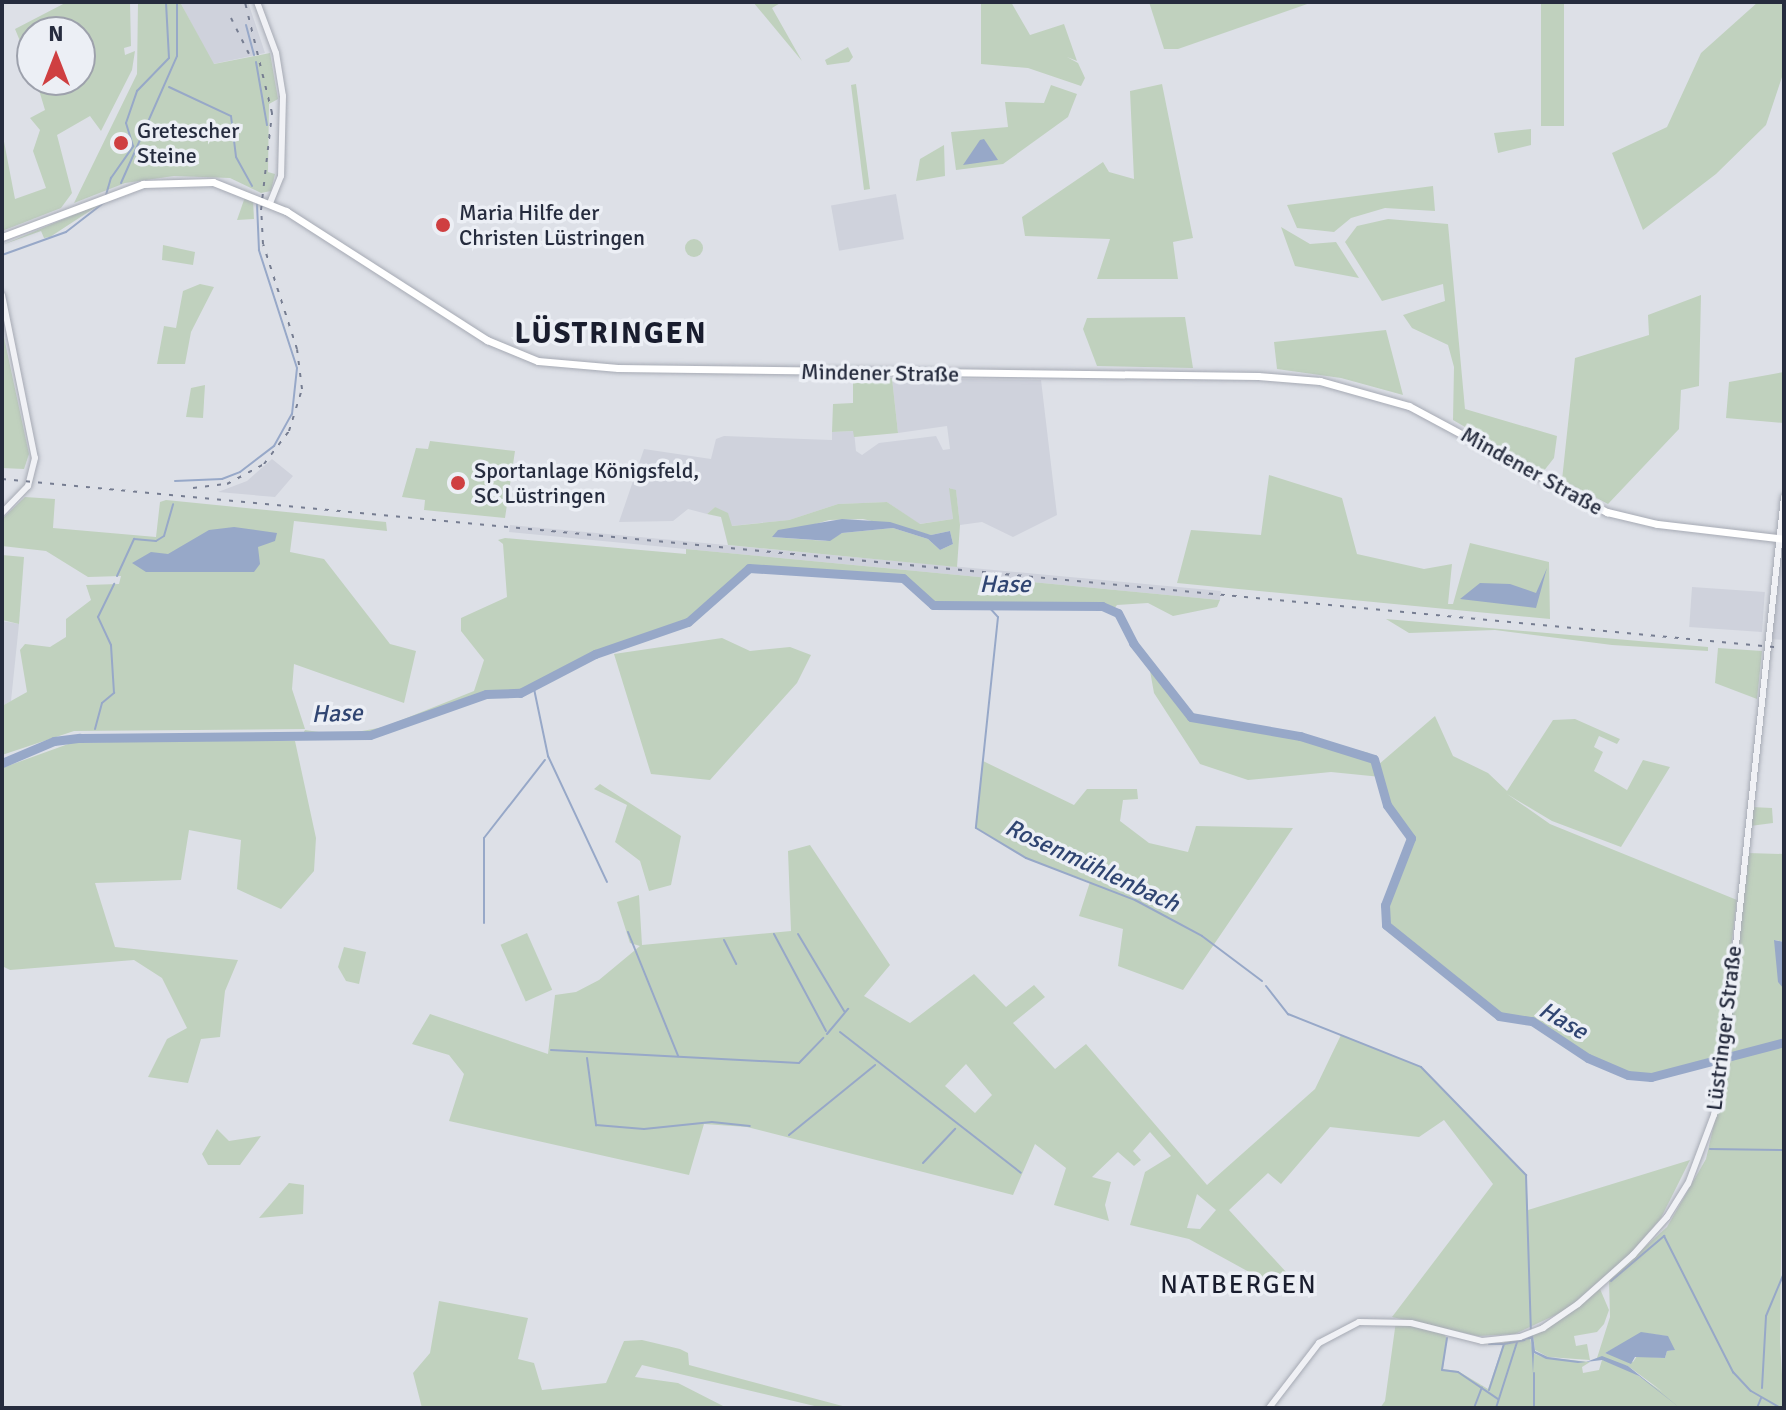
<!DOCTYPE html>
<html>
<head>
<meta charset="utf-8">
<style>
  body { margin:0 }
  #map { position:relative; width:1786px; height:1410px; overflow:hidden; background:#dde0e7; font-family:Signika,sans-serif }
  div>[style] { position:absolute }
  .built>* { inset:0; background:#cfd2dc; transform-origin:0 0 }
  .green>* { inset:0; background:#c0d1be; transform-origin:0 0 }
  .round { border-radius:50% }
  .water>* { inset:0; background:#97a8c8 }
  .stream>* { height:2px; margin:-1px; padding:0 1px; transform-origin:1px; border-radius:1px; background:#97a8c8 }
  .river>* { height:9px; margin:-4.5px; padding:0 4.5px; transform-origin:4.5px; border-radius:4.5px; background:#97a8c8 }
  .roads { filter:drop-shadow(0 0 2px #a6aab4) drop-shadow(0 0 2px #a6aab4) }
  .tertiary>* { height:6px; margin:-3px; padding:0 3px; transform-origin:3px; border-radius:3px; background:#f0f1f5 }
  .secondary>* { height:7px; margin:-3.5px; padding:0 3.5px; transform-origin:3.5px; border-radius:3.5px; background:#fff }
  .rail>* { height:2px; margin-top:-1px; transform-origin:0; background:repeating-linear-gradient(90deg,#767d91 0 4px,transparent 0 12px) }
  .dots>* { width:22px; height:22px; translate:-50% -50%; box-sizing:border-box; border:4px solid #eceff5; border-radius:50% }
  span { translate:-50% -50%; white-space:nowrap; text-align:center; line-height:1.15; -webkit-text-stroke:7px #eceff5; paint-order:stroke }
  .poi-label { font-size:22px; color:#262c3e }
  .left { translate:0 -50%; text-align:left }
  .street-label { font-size:22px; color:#262c3e }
  .water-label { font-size:24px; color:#304572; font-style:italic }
  .quarter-label { font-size:26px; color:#191d2e; letter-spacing:2px }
  .district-label { font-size:30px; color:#191d2e; font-weight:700; letter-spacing:2px }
  .frame { position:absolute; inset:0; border:4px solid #262c3e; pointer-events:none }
  .north { position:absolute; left:16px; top:16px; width:80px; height:80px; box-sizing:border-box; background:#eceff5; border:2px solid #9da1ac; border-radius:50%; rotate:0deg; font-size:22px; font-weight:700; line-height:32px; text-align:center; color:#262c3e }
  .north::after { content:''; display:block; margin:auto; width:28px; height:36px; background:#cf3f41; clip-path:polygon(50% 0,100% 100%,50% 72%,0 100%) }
</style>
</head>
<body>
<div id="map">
  <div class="built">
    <div style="clip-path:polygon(180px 2px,248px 2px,265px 53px,213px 64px)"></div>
    <div style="left:896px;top:194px;width:46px;height:66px;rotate:80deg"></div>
    <div style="clip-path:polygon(892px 378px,1041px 380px,1057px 515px,1013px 537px,982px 522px,960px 525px,956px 491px,950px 488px,953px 519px,919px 524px,887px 502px,838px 504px,789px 520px,731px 526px,715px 507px,707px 514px,688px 509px,673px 521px,619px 522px,644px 449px,711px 459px,716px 439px,724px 436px,832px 440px,832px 432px,854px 431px,856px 451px,862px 455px,879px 443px,936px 436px,943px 450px,950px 449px,947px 426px,898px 433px)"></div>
    <div style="clip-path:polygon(272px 459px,293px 476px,275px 497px,218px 492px,247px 481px)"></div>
    <div style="clip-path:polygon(510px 525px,1221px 591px,1220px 600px,509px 532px)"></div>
    <div style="clip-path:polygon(1782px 543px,1784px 543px,1784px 640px,1771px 639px)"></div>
    <div style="left:1692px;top:587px;width:73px;height:40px;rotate:4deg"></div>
    <div style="clip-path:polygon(2px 621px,19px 624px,11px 701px,2px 706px)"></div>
  </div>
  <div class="green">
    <div style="clip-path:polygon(67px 2px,130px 2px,131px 46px,124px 48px,125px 55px,135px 51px,132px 70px,101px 131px,90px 116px,57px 135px,72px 193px,61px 208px,2px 231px,2px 131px,15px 199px,46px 188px,33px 151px,40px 130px,30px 118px,45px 110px,36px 80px,80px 80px,80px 32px,32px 32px,32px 70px,15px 29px)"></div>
    <div style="clip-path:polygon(138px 2px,180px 2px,214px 64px,270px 53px,278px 99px,269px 104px,268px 172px,275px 174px,271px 191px,261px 193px,230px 178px,174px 176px,125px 183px,74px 203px,137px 74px)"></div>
    <div style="clip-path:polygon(753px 2px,782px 2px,772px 8px,802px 61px)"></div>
    <div style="clip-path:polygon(981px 2px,1011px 2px,1030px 35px,1064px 24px,1077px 61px,1067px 57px,1078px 63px,1085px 78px,1081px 86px,1028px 68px,981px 64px)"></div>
    <div style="clip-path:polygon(1149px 2px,1313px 2px,1178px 49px,1164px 49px)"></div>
    <div style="left:1541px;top:2px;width:23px;height:124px"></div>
    <div style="clip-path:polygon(1758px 2px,1784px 2px,1784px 71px,1766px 125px,1716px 174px,1643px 230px,1612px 153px,1667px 127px,1701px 53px)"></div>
    <div style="clip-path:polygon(848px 47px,853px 57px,849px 62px,827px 65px,825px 60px)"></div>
    <div style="clip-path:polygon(856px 84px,870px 189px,864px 190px,851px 85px)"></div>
    <div style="clip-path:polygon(1162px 84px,1193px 238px,1173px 242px,1178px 279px,1097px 279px,1110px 239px,1025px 236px,1022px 217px,1103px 162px,1109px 172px,1134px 179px,1130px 91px)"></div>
    <div style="clip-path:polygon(1051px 85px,1077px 94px,1068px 117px,1003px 164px,956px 170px,951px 132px,1008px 127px,1005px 102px,1044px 103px)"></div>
    <div style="clip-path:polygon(1531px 129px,1531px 145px,1498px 153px,1494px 133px)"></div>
    <div style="clip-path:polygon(944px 145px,945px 176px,916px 181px,920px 159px)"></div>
    <div style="clip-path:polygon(1433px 186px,1435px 211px,1385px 208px,1351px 218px,1334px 232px,1297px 228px,1287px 205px)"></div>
    <div style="clip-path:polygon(245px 197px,253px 200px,254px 219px,237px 220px)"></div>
    <div style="clip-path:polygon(102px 203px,50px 237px,44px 238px,41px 231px,2px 245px)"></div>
    <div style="clip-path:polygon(1388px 219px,1448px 224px,1465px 409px,1557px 436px,1554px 458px,1543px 472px,1453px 420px,1454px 367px,1448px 345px,1412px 328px,1403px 315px,1445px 301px,1443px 284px,1382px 301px,1345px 242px,1357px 226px)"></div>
    <div style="clip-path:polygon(1281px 227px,1310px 244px,1336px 242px,1359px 278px,1295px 266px)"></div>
    <div class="round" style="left:685px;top:239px;width:18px;height:18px"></div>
    <div style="clip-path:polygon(163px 245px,195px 252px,193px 265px,162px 260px)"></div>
    <div style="clip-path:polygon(200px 284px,214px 287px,191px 332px,185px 364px,157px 364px,164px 326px,176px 328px,183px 291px)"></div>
    <div style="clip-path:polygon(1701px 295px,1699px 386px,1681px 390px,1679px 429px,1608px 504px,1562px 480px,1575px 358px,1649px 335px,1648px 315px)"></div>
    <div style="clip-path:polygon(1185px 317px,1193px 368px,1097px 366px,1083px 329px,1087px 318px)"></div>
    <div style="clip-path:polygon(2px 328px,29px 454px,24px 469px,2px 468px)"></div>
    <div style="clip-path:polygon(1386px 330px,1403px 395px,1341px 378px,1277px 369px,1274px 342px)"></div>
    <div style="clip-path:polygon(1784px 372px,1784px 423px,1726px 418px,1729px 382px)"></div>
    <div style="clip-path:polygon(853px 377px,892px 378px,898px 433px,854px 437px,853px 431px,832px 432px,833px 404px,853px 403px)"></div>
    <div style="clip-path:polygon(205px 385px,203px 418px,186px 417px,191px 388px)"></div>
    <div style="clip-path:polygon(430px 441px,515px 451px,505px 518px,424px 510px,425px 500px,402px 497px,416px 448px,428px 449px)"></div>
    <div style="clip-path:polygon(1269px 475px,1342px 498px,1357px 554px,1424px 569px,1452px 564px,1448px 604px,1453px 604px,1470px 543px,1549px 562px,1550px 619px,1177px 583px,1191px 530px,1261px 535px)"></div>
    <div style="clip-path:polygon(evenodd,949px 488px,956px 490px,960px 525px,957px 567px,728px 545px,721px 517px,707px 514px,715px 507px,728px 513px,732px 526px,789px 520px,838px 504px,887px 502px,920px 524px,953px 519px,949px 488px,863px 519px,931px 535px,950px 531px,953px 544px,940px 550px,928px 539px,893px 528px,842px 533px,826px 541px,772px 537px,829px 520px,863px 519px)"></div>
    <div style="clip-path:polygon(25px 497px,55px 499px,53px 528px,156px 537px,160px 502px,166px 500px,386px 522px,387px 531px,294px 521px,290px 552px,324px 559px,390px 644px,416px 651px,404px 703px,294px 664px,292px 689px,305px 729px,74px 731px,2px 755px,2px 706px,27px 692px,20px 650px,25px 644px,50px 647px,66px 637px,66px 619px,91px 600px,86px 585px,119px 584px,121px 576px,88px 577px,46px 551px,2px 546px,2px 519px)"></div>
    <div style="clip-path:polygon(505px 538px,686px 554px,686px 549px,1220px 600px,1217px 607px,1173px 616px,1148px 603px,1117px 605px,1113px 610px,1081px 603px,1059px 609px,1020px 602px,933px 605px,903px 578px,749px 568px,689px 620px,595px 654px,520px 693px,486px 694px,370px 735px,302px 735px,305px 730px,340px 735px,384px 727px,474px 691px,484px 660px,461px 631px,461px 618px,507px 597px,503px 544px,498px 540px)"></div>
    <div style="clip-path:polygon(2px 555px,24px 557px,19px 624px,2px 620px)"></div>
    <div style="clip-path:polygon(1386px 619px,1708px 647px,1708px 651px,1612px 645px,1495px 630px,1409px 633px)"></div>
    <div style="clip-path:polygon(722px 638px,750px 651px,790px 647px,811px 655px,797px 683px,710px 780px,651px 774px,614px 654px)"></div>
    <div style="clip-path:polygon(1718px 648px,1762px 651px,1757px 699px,1715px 683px)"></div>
    <div style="clip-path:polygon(1148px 660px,1186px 713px,1199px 720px,1300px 736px,1369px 753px,1378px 765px,1435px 716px,1453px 756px,1488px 773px,1507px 791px,1553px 720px,1575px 719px,1620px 739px,1617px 744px,1599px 736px,1594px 747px,1603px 752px,1594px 771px,1627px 790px,1643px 760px,1670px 767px,1621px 847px,1552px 821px,1507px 794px,1550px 824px,1737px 900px,1719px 1045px,1711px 1061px,1651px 1077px,1628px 1075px,1591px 1060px,1532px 1021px,1499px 1016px,1386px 925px,1385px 905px,1411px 838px,1387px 805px,1381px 777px,1331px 772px,1248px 780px,1200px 764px,1154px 693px)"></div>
    <div style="clip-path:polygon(227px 739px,295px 741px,316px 838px,314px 871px,281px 909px,237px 889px,241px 840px,189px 830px,181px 880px,95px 883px,115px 947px,238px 960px,225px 991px,220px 1037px,201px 1039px,188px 1083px,148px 1077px,167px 1039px,187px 1028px,162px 978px,134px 960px,10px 970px,2px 966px,2px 768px,71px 743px)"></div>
    <div style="clip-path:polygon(983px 761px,1074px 805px,1087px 789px,1137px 789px,1138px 799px,1123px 800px,1120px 821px,1149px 843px,1188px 852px,1196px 826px,1293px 828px,1183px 990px,1118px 966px,1123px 929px,1079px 916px,1090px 882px,1026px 858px,976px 828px)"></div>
    <div style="clip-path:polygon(600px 784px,681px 836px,671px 885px,649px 891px,640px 861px,615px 842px,627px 805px,594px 789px)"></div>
    <div style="clip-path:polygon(1751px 807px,1772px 808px,1773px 823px,1750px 826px)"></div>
    <div style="clip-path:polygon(evenodd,810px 845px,890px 965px,864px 996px,910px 1023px,974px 974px,1006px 1007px,1034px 985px,1045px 997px,1013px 1023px,1055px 1069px,1086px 1044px,1207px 1185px,1315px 1089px,1341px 1035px,1421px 1067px,1526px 1175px,1528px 1210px,1690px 1160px,1661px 1218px,1630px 1254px,1566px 1310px,1515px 1334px,1478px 1336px,1392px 1317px,1493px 1184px,1444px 1120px,1419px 1137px,1330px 1127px,1281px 1184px,1268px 1173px,1229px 1210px,1287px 1273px,1260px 1278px,1189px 1239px,1130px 1225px,1145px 1172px,1171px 1156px,1150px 1132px,1133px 1151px,1141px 1160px,1134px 1166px,1118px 1152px,1092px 1177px,1111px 1182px,1105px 1205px,1109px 1221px,1054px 1205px,1066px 1168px,1035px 1144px,1013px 1195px,747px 1127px,704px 1124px,689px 1175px,449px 1121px,464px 1074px,449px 1055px,412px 1044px,430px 1014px,548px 1054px,555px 995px,576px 992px,599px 980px,640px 946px,630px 943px,617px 902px,639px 895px,642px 945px,791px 931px,788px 851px,810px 845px,966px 1064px,992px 1095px,975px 1113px,945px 1086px,966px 1064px,810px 845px,1197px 1194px,1216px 1210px,1200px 1229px,1187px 1228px,1197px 1194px)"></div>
    <div style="clip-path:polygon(evenodd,1747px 853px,1784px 854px,1784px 942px,1775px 940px,1784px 989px,1780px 1342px,1784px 1408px,1380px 1408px,1385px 1401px,1396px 1321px,1443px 1332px,1447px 1339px,1443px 1369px,1458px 1371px,1488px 1389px,1504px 1342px,1530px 1338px,1533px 1353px,1542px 1357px,1590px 1362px,1582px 1367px,1583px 1373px,1599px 1370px,1602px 1360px,1625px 1367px,1663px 1392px,1628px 1366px,1597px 1358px,1610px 1317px,1609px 1280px,1667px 1227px,1706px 1159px,1726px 1072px,1747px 853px,1643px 1333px,1666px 1336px,1674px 1350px,1667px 1351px,1665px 1358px,1637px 1356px,1633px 1362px,1605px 1353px,1643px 1333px)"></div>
    <div style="left:527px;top:933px;width:62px;height:29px;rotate:66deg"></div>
    <div style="clip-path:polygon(344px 947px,366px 952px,359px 984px,346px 981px,338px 967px)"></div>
    <div style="clip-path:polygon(217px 1129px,229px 1141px,261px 1136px,240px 1165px,208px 1165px,202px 1154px)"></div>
    <div style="clip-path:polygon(289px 1183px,304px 1185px,303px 1214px,259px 1218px)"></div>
    <div style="clip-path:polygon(1600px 1289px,1609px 1310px,1604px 1324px,1597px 1332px,1574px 1336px,1576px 1346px,1587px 1344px,1590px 1360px,1548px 1357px,1535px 1350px,1533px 1335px)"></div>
    <div style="clip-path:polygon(439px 1301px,528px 1318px,518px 1359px,534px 1363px,542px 1390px,606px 1383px,624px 1341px,642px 1340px,680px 1349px,688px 1353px,689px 1365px,850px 1408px,823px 1408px,642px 1365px,635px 1377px,678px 1383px,727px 1408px,422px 1408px,413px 1373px,430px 1353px)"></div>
  </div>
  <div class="water">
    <div style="clip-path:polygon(984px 139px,998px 160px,963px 165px,980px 140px)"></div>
    <div style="clip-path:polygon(842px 519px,890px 522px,931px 535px,950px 531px,953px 544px,940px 550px,928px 539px,893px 528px,842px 533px,830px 541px,772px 537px,778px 530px)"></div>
    <div style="clip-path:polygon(234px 527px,277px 533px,275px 541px,258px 547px,260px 564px,254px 572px,146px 572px,132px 563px,151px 552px,168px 554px,209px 530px)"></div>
    <div style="clip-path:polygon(1547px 568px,1536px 608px,1460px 599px,1480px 583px,1510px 584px,1536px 593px)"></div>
    <div style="clip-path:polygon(1774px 940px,1784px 942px,1784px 989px,1778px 982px)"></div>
    <div style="clip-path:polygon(1641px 1332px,1668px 1336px,1675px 1350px,1667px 1351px,1665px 1358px,1635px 1357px,1631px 1364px,1605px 1353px)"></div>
    <div style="clip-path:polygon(1533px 1335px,1535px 1351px,1548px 1357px,1586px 1362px,1602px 1356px,1628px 1366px,1680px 1408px,1639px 1376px,1602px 1360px,1578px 1363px,1546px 1359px,1534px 1353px,1533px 1374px,1531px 1339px,1522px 1340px)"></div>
  </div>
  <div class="stream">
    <div style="left:246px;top:25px;width:31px;rotate:75deg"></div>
    <div style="left:256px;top:62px;width:64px;rotate:80.1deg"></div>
    <div style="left:169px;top:87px;width:68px;rotate:25.1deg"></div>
    <div style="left:231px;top:116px;width:41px;rotate:83deg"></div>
    <div style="left:236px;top:157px;width:33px;rotate:61deg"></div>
    <div style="left:121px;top:183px;width:139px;rotate:-66.2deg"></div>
    <div style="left:177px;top:56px;width:54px;rotate:-90deg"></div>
    <div style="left:106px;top:195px;width:18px;rotate:-74deg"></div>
    <div style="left:111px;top:178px;width:39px;rotate:-55deg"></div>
    <div style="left:133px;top:146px;width:24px;rotate:-107deg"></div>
    <div style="left:126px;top:123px;width:34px;rotate:-71deg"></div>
    <div style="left:137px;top:91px;width:46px;rotate:-45.9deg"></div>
    <div style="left:169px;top:58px;width:56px;rotate:-93.1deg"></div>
    <div style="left:2px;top:255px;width:68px;rotate:-19.8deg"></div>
    <div style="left:66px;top:232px;width:51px;rotate:-37.8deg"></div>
    <div style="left:175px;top:481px;width:47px;rotate:-2.4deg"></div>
    <div style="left:222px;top:479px;width:19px;rotate:-21deg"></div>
    <div style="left:240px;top:472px;width:43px;rotate:-37.4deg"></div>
    <div style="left:274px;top:446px;width:37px;rotate:-61deg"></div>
    <div style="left:292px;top:414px;width:46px;rotate:-83.8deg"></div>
    <div style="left:297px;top:368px;width:124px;rotate:-107.9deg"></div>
    <div style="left:259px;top:250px;width:46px;rotate:-92.5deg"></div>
    <div style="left:117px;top:576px;width:41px;rotate:-65.3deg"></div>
    <div style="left:134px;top:539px;width:22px;rotate:5deg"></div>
    <div style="left:156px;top:541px;width:9px;rotate:-32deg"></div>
    <div style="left:164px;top:536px;width:33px;rotate:-74deg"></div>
    <div style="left:988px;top:606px;width:15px;rotate:48deg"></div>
    <div style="left:998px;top:617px;width:212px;rotate:96deg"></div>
    <div style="left:976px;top:828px;width:58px;rotate:31deg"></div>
    <div style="left:1026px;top:858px;width:117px;rotate:21.1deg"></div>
    <div style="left:1135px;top:900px;width:76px;rotate:28.2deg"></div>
    <div style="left:1202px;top:936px;width:75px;rotate:36.9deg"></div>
    <div style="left:533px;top:684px;width:74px;rotate:78.2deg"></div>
    <div style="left:548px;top:756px;width:139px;rotate:64.9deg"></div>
    <div style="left:95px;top:729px;width:27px;rotate:-75deg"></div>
    <div style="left:102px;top:703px;width:16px;rotate:-40deg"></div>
    <div style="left:114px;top:693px;width:48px;rotate:-93.6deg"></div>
    <div style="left:111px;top:645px;width:31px;rotate:-115deg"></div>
    <div style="left:98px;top:617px;width:37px;rotate:-64deg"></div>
    <div style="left:93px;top:737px;width:2px;rotate:-63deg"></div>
    <div style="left:484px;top:923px;width:85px;rotate:-90deg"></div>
    <div style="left:484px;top:838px;width:99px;rotate:-52deg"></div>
    <div style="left:628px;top:932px;width:134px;rotate:68deg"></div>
    <div style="left:774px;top:934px;width:110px;rotate:61.8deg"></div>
    <div style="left:798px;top:934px;width:90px;rotate:59.1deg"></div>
    <div style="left:724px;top:940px;width:27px;rotate:63deg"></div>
    <div style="left:1266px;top:986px;width:36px;rotate:52deg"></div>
    <div style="left:1288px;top:1014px;width:143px;rotate:21.7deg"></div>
    <div style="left:1421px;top:1067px;width:151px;rotate:45.8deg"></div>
    <div style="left:1526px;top:1175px;width:156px;rotate:88.2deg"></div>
    <div style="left:840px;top:1032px;width:229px;rotate:37.9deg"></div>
    <div style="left:827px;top:1034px;width:33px;rotate:-50deg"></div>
    <div style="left:551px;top:1050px;width:248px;rotate:3deg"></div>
    <div style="left:799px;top:1063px;width:35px;rotate:-46deg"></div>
    <div style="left:587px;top:1058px;width:68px;rotate:82.3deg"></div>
    <div style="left:596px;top:1125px;width:48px;rotate:4.8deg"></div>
    <div style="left:644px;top:1129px;width:68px;rotate:-5.9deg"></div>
    <div style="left:712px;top:1122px;width:38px;rotate:6deg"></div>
    <div style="left:789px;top:1135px;width:111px;rotate:-39.1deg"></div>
    <div style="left:1710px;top:1149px;width:74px;rotate:0.8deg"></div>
    <div style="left:923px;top:1163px;width:47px;rotate:-46.7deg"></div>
    <div style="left:1611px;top:1281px;width:70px;rotate:-40.3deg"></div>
    <div style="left:1664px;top:1236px;width:153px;rotate:63.1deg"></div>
    <div style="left:1733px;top:1372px;width:26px;rotate:47deg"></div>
    <div style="left:1751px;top:1391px;width:34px;rotate:30deg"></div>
    <div style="left:1447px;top:1338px;width:32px;rotate:99deg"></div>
    <div style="left:1442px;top:1370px;width:16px;rotate:7deg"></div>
    <div style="left:1458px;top:1372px;width:48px;rotate:34deg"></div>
    <div style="left:1489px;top:1344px;width:14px"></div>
    <div style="left:1534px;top:1373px;width:35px;rotate:90deg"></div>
    <div style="left:1762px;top:1388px;width:72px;rotate:-86.8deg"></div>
    <div style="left:1766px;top:1316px;width:47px;rotate:-67.3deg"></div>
    <div style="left:1489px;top:1390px;width:48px;rotate:-71.9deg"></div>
    <div style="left:1504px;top:1344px;width:21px;rotate:-11deg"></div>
    <div style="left:1474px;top:1408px;width:22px;rotate:-69deg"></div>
    <div style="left:1496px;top:1408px;width:69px;rotate:-72.3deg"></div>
    <div style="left:1757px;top:1408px;width:11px;rotate:-68deg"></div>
  </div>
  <div class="river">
    <div style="left:2px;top:763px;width:56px;rotate:-22.9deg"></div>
    <div style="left:54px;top:741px;width:26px;rotate:-7deg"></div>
    <div style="left:80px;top:738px;width:290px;rotate:-0.6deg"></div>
    <div style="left:370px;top:735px;width:123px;rotate:-19.5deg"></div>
    <div style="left:486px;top:694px;width:34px;rotate:-2deg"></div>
    <div style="left:520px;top:693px;width:85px;rotate:-27.5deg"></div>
    <div style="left:595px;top:654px;width:98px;rotate:-19deg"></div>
    <div style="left:688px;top:622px;width:81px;rotate:-41.5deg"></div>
    <div style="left:749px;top:568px;width:154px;rotate:3.7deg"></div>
    <div style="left:903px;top:578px;width:40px;rotate:42deg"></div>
    <div style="left:933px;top:605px;width:169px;rotate:0.3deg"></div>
    <div style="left:1102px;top:606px;width:17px;rotate:24deg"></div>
    <div style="left:1118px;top:613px;width:34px;rotate:63deg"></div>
    <div style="left:1133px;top:643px;width:94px;rotate:51.9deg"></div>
    <div style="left:1191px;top:717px;width:111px;rotate:9.9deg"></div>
    <div style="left:1300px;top:736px;width:77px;rotate:17.3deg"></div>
    <div style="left:1374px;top:759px;width:48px;rotate:74.2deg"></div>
    <div style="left:1387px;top:805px;width:41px;rotate:54deg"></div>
    <div style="left:1411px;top:838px;width:72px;rotate:111.2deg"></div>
    <div style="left:1385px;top:905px;width:20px;rotate:87deg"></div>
    <div style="left:1386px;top:925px;width:145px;rotate:38.8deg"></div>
    <div style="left:1499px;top:1016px;width:33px;rotate:9deg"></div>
    <div style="left:1532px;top:1021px;width:67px;rotate:33.5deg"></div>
    <div style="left:1588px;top:1058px;width:43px;rotate:23deg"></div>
    <div style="left:1628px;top:1075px;width:23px;rotate:5deg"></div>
    <div style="left:1651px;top:1077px;width:138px;rotate:-14.7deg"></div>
  </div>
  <div class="roads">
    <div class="tertiary">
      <div style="left:257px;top:2px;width:54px;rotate:69.6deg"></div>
      <div style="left:276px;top:53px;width:44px;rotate:80.8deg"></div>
      <div style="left:283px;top:96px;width:80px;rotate:91.4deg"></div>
      <div style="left:281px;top:176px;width:29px;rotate:112deg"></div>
      <div style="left:2px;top:295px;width:166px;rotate:78.6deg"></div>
      <div style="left:35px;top:458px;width:29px;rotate:104deg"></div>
      <div style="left:28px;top:486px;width:37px;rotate:134deg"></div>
      <div style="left:1269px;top:1408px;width:82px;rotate:-52.4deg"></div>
      <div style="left:1319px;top:1343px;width:45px;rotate:-27.7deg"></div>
      <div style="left:1359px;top:1322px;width:52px;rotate:1.1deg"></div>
      <div style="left:1411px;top:1323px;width:73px;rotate:14.2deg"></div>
      <div style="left:1482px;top:1341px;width:38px;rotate:-6deg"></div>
      <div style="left:1520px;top:1337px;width:25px;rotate:-21deg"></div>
      <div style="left:1543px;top:1328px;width:42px;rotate:-34.4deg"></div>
      <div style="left:1578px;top:1304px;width:74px;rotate:-41.7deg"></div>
      <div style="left:1633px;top:1255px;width:51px;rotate:-48.2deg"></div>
      <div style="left:1667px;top:1217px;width:39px;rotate:-58deg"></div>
      <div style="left:1688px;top:1184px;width:74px;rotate:-69.4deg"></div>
      <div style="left:1714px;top:1115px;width:50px;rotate:-79.6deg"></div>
      <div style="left:1723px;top:1066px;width:572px;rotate:-83.88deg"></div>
    </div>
    <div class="secondary">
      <div style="left:2px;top:237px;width:151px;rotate:-20.6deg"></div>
      <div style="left:143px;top:184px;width:70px;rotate:-1.6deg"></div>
      <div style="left:213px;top:182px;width:79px;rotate:21.7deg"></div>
      <div style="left:286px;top:211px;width:239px;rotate:32.7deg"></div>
      <div style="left:487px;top:340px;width:55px;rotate:22.4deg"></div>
      <div style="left:538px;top:361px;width:80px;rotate:5deg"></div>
      <div style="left:618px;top:368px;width:640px;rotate:0.72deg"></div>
      <div style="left:1258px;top:376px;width:62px;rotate:4.6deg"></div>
      <div style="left:1320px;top:381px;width:92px;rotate:15.7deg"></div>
      <div style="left:1409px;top:406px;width:225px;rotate:28.2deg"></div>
      <div style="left:1607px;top:512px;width:51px;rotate:13.5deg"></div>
      <div style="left:1657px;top:524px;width:128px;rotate:6.7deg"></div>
    </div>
  </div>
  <div class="rail">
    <div style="left:231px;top:18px;width:40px;rotate:63.4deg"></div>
    <div style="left:2px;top:479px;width:1790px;rotate:5.42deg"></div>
    <div style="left:193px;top:488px;width:34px;rotate:-7deg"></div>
    <div style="left:227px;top:484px;width:42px;rotate:-28.4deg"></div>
    <div style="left:264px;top:464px;width:41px;rotate:-52.9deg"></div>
    <div style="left:289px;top:431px;width:44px;rotate:-72.8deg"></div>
    <div style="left:302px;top:389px;width:40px;rotate:-97.1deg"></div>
    <div style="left:297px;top:349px;width:110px;rotate:-107.9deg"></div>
    <div style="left:263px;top:244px;width:34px;rotate:-93deg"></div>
    <div style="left:261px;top:210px;width:98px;rotate:-83.5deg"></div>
    <div style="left:272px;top:113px;width:114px;rotate:-103.7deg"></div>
  </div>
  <div class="dots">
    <div style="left:121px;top:143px;background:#cf3f41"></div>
    <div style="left:443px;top:225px;background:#cf3f41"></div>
    <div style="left:458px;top:483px;background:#cf3f41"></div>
  </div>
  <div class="poi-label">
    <span class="left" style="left:137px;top:143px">Gretescher<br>Steine</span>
    <span class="left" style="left:459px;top:225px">Maria Hilfe der<br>Christen Lüstringen</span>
    <span class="left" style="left:474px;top:483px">Sportanlage Königsfeld,<br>SC Lüstringen</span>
  </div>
  <div class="street-label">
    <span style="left:880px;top:373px;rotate:1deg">Mindener Straße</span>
    <span style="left:1532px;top:471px;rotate:29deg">Mindener Straße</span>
    <span style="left:1724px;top:1028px;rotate:-83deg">Lüstringer Straße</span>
  </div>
  <div class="water-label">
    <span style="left:1005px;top:585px">Hase</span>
    <span style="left:337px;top:714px;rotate:-2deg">Hase</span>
    <span style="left:1092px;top:866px;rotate:25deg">Rosenmühlenbach</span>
    <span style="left:1563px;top:1021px;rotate:30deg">Hase</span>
  </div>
  <div class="quarter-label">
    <span style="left:1239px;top:1286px">NATBERGEN</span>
  </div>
  <div class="district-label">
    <span style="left:611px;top:334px">LÜSTRINGEN</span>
  </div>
  <div class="frame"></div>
  <div class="north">N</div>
</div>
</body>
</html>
